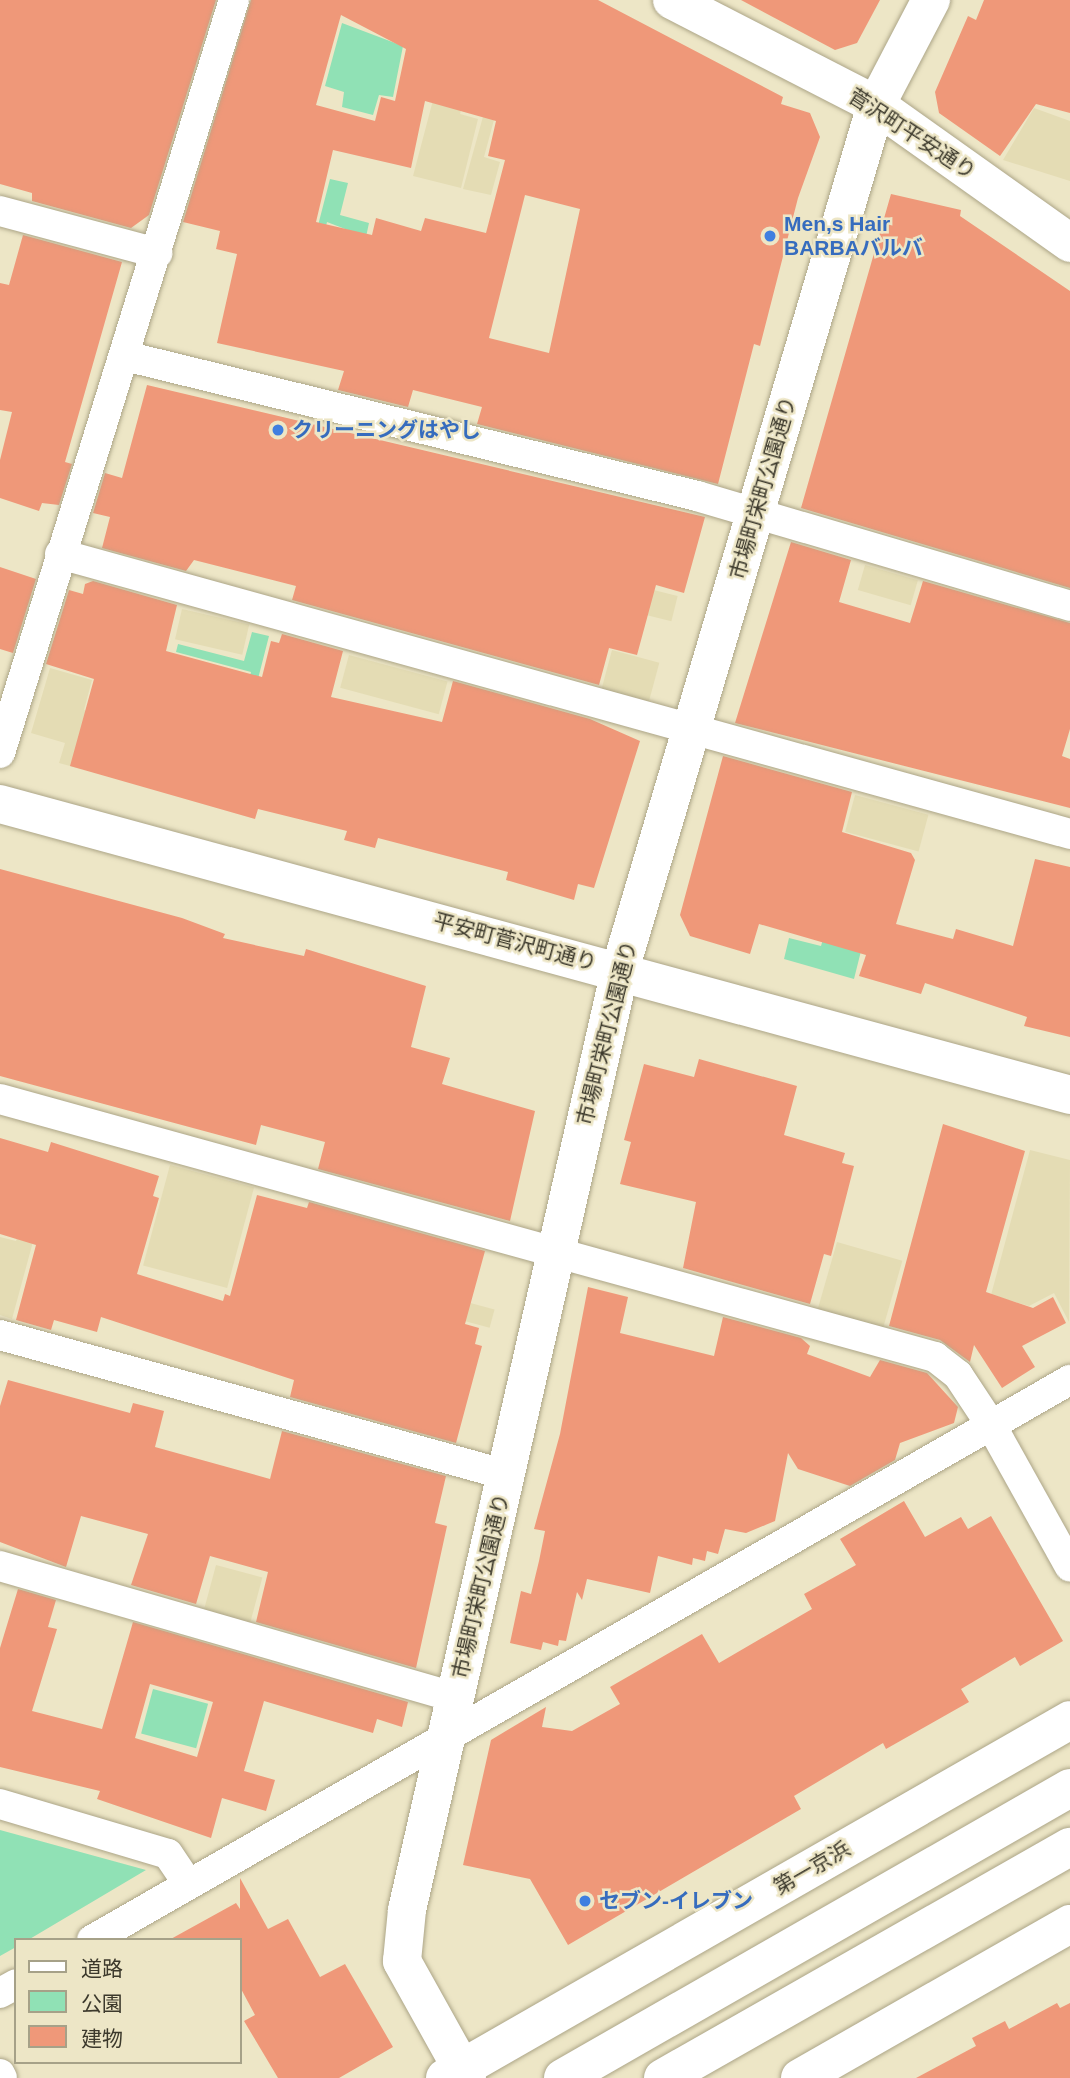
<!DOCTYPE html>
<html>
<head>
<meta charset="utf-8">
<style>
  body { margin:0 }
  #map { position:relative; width:1070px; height:2078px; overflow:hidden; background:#ede6c6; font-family:Arial,"Noto Sans JP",sans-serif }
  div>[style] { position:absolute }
  .built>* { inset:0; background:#e4dcb4; transform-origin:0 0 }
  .green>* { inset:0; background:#90e1b5; transform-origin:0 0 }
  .building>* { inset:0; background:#ef9879 }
  .roads { filter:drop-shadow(0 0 2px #aca587) drop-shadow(0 0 2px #aca587) }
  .street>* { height:30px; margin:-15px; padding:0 15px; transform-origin:15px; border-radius:15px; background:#fff }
  .secondary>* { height:38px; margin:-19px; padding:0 19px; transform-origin:19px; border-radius:19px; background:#fff }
  .highway>* { height:38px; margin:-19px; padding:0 19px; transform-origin:19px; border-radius:19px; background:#fff }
  .dots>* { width:19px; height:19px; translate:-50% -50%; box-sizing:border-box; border:4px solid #ede6c6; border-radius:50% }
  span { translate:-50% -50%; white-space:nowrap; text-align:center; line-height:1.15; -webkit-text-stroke:5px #ede6c6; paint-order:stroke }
  .street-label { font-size:21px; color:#3c392c }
  .shop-label { font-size:21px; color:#366cbe; font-weight:700 }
  .left { translate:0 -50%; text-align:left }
  .legend { position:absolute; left:14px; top:1938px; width:228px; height:126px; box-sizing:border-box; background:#ede6c6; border:2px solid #a6a188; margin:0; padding:9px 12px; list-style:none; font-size:21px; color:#3c392c }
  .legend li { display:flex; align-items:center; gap:14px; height:35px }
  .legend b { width:35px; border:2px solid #a6a188 }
</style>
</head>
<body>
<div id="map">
  <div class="built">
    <div style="clip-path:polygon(437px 85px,466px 94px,460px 114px,478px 119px,461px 188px,413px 176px)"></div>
    <div style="clip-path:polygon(1034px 108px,1070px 121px,1070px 181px,1003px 160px)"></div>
    <div style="clip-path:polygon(484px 113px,495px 116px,484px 157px,500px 162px,491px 195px,463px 189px)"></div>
    <div style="left:865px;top:565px;width:55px;height:26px;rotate:16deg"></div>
    <div style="left:601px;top:577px;width:79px;height:26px;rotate:14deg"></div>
    <div style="left:182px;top:609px;width:69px;height:31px;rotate:13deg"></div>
    <div style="left:612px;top:650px;width:49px;height:40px;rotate:15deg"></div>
    <div style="left:349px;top:655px;width:102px;height:34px;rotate:15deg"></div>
    <div style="clip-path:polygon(50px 668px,92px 680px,84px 710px,97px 714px,81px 769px,59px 763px,65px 743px,31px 733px)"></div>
    <div style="left:855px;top:795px;width:76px;height:38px;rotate:15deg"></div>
    <div style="clip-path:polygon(1030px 1150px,1070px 1160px,1069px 1322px,1054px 1293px,1029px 1306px,991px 1295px)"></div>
    <div style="left:170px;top:1165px;width:87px;height:104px;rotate:15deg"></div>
    <div style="clip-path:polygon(22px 1223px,37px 1227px,12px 1319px,0 1315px,0 1237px,16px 1241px)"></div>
    <div style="left:837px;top:1242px;width:68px;height:71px;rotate:16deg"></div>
    <div style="left:396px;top:1283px;width:102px;height:19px;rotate:15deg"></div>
    <div style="left:216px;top:1565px;width:48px;height:49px;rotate:15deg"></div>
  </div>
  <div class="green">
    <div style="clip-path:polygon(342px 23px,403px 46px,393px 97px,379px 95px,373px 115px,342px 107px,344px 92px,325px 86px)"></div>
    <div style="clip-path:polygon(330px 179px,348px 183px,340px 215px,369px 223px,366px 237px,327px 222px,322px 243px,314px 241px)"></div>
    <div style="clip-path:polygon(252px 632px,269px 636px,248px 718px,240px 716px,251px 672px,176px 652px,178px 644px,244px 661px)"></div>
    <div style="clip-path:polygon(825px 932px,861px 951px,854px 979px,784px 959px,789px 938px,821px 946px)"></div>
    <div style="left:153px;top:1689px;width:57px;height:46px;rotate:15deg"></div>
    <div style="clip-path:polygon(0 1830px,146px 1870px,28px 1940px,16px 1940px,16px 1947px,0 1956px)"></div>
  </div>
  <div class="building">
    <div style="clip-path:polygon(0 0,216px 0,149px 215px,131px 228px,32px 201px,32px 193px,0 184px)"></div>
    <div style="clip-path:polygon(evenodd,251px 0,598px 0,783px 97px,781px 104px,810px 113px,820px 137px,798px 198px,760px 346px,754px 344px,718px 484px,477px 424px,482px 407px,413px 390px,408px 407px,338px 390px,344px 371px,217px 343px,237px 254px,216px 249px,220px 231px,183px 222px,251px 0,341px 15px,406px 49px,395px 101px,381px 97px,375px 121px,316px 105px,341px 15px,251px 0,425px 101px,496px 121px,488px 156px,505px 160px,486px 233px,425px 218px,421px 231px,376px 218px,372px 235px,316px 222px,333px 150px,411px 168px,425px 101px,251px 0,525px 195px,580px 209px,549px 353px,489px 338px,525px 195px)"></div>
    <div style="clip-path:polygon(741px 0,880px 0,857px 43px,835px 50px)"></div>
    <div style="clip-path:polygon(984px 0,1070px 0,1070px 113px,1036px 104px,1000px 156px,939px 113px,935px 92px,968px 16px,976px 20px)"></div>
    <div style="clip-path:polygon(891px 194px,961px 210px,960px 216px,1070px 291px,1070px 588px,801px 508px)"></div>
    <div style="clip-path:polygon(23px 235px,122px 262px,65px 462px,72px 464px,59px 505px,42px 503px,39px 511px,0 498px,0 460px,12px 412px,0 410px,0 283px,9px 285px)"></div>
    <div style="clip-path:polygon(147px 385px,705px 517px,684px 593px,656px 585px,637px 655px,609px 648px,599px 685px,292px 600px,296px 586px,194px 560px,186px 571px,102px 548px,110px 517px,93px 513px,105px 473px,122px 478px)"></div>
    <div style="clip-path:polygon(791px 542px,851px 560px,839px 602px,910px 623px,923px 581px,1070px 623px,1070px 729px,1062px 756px,1070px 759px,1070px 808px,735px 723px)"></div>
    <div style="clip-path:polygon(0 567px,36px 579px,13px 653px,0 649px)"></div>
    <div style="clip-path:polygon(93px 581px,177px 605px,166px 651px,262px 677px,271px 641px,279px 643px,282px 634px,343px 651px,331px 697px,442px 722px,453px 681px,590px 719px,640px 741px,594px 888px,578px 884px,574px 900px,506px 880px,508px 872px,378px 838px,375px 848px,344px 840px,347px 831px,258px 809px,255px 819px,70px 766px,94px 679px,46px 664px,69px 590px,83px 594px,85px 584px)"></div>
    <div style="clip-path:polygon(723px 756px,852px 792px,842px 832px,911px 853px,915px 860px,896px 924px,953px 939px,956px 929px,1013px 946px,1035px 859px,1070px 867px,1070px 1037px,1024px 1026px,1027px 1017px,925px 983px,921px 994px,859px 976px,866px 955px,759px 924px,750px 954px,690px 936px,680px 915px)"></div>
    <div style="clip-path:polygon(0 869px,182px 918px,225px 934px,223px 938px,304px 956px,306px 949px,426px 986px,411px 1047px,450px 1058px,442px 1084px,535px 1111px,510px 1221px,318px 1169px,325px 1142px,261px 1125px,256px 1145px,0 1076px)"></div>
    <div style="clip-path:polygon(699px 1059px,797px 1086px,784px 1135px,845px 1153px,842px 1163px,854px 1166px,831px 1256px,824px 1254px,810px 1304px,683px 1268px,696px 1202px,620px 1184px,631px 1142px,624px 1140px,644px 1064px,694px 1077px)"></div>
    <div style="clip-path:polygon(943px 1124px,1025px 1151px,986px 1292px,1033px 1308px,1053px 1297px,1066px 1323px,1022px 1346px,1035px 1367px,1002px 1388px,974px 1345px,970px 1362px,940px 1340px,889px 1326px)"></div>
    <div style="clip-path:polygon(0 1138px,48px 1152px,51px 1142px,159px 1176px,153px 1196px,159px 1198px,137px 1274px,223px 1301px,225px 1294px,230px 1296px,257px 1195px,307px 1208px,309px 1202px,485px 1251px,465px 1324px,479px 1328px,475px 1344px,482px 1346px,456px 1443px,290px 1397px,294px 1380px,101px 1317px,97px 1332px,54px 1320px,51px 1330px,16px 1320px,36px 1245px,0 1234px)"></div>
    <div style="clip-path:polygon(588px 1287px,628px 1297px,620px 1333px,714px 1356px,723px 1317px,801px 1338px,810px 1346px,807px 1354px,870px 1377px,880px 1360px,927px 1373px,958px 1407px,954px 1423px,900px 1443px,895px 1460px,850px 1486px,798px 1469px,788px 1453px,775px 1521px,746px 1533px,725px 1529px,718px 1554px,707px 1551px,705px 1561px,693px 1558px,692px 1565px,658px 1556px,650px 1593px,587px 1579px,582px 1600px,577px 1592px,566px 1641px,559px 1640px,558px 1646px,543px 1642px,541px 1650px,510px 1643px,521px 1591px,531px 1594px,539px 1561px,545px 1531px,534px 1529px,560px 1434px)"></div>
    <div style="clip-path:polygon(8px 1380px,130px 1413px,133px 1403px,164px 1411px,155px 1447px,270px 1479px,282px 1431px,446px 1476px,435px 1523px,447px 1526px,416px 1668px,256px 1622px,268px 1572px,210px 1556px,196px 1604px,131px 1585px,148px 1534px,81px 1516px,66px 1567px,0 1542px,0 1406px)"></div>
    <div style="clip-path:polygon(904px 1501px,925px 1537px,961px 1517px,968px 1529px,991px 1516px,1063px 1641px,1020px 1666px,1015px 1657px,961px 1689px,969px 1702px,886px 1749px,883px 1743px,794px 1796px,801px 1809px,568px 1945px,530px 1879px,463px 1865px,491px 1740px,546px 1707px,542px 1727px,572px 1731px,620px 1704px,610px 1687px,702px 1634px,719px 1663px,812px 1609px,804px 1594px,856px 1565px,840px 1539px)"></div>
    <div style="clip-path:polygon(evenodd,18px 1589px,56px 1600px,48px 1627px,57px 1629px,32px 1711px,102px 1729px,133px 1622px,408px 1702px,402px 1727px,377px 1719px,373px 1733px,264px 1701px,244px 1771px,275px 1780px,266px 1811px,222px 1798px,211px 1838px,97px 1799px,100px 1791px,0 1767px,0 1648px,18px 1589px,150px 1684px,213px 1702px,197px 1757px,135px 1738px,150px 1684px)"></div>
    <div style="clip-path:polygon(240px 1878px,268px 1929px,288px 1919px,320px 1977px,345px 1964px,393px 2047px,339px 2078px,278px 2078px,244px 2021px,255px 2015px,240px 1987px,240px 1940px,169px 1940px,236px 1903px,240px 1909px)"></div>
    <div style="clip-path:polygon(1057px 2003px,1060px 2008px,1070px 2003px,1070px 2078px,916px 2078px,976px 2046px,972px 2038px,1005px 2021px,1009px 2029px)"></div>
  </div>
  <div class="roads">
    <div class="street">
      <div style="left:0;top:211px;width:163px;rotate:15deg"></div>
      <div style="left:125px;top:356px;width:589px;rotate:13.75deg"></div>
      <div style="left:697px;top:496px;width:389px;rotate:16.4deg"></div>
      <div style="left:60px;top:554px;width:1048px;rotate:15.49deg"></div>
      <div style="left:0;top:753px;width:789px;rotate:-72.74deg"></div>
      <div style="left:0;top:1099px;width:970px;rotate:15.43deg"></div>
      <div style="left:935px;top:1357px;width:29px;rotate:38deg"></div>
      <div style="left:958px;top:1375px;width:60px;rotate:56.6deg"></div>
      <div style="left:991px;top:1425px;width:162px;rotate:60.9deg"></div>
      <div style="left:0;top:1335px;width:526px;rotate:15.44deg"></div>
      <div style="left:0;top:1566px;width:473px;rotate:16.1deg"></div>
      <div style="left:0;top:1804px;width:175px;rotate:16.6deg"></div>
      <div style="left:168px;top:1854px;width:36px;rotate:56deg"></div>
      <div style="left:92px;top:1940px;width:1127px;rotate:-29.8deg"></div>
      <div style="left:0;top:1993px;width:18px;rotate:-29deg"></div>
      <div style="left:0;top:2074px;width:4px;rotate:63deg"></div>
    </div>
    <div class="secondary">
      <div style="left:672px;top:0;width:229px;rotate:27.2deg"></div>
      <div style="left:876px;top:105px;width:238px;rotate:35.4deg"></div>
      <div style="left:0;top:804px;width:1109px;rotate:15.21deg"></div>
      <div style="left:467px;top:2078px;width:134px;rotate:-119.1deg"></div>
      <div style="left:402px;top:1961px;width:51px;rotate:-84.4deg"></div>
      <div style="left:407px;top:1910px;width:964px;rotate:-77.23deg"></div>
      <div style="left:620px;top:970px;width:902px;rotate:-73.51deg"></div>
      <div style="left:876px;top:105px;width:119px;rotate:-62.4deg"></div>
    </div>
    <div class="highway">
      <div style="left:445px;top:2078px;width:720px;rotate:-29.8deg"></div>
      <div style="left:563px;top:2078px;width:584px;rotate:-29.77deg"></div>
      <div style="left:663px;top:2078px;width:468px;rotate:-29.6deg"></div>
      <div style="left:800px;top:2078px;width:311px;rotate:-29.7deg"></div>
    </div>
  </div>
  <div class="dots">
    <div style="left:770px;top:236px;background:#3f7fe0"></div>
    <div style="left:278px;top:430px;background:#3f7fe0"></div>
    <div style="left:585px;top:1901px;background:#3f7fe0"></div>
  </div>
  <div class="street-label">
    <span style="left:912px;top:134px;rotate:33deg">菅沢町平安通り</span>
    <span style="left:763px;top:488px;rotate:-74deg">市場町栄町公園通り</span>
    <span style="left:515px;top:942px;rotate:15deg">平安町菅沢町通り</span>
    <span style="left:607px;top:1033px;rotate:-76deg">市場町栄町公園通り</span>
    <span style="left:481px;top:1586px;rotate:-77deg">市場町栄町公園通り</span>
    <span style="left:812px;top:1868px;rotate:-30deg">第一京浜</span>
  </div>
  <div class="shop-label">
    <span class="left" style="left:784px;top:236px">Men,s Hair<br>BARBAバルバ</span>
    <span class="left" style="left:292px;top:430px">クリーニングはやし</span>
    <span class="left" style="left:599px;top:1901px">セブン-イレブン</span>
  </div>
  <ul class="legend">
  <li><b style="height:9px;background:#fff"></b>道路</li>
  <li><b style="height:19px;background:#90e1b5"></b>公園</li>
  <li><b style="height:19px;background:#ef9879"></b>建物</li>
  </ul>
</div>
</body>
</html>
